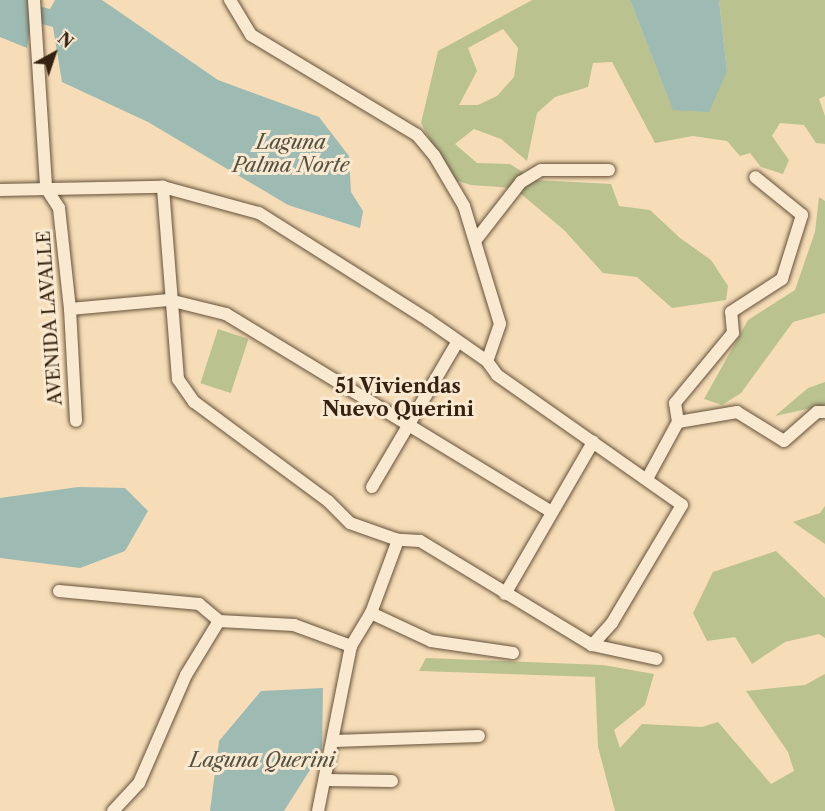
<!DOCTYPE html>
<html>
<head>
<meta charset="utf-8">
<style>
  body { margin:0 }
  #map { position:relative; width:825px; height:811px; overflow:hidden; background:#f6ddb7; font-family:"Libre Caslon Text",serif }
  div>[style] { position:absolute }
  .green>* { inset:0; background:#bac290; transform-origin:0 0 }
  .water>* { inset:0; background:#9dbbb2 }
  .roads { filter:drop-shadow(0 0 2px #65513a) drop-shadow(0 0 2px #65513a) }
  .minor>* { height:12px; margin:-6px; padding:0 6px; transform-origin:6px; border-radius:6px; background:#f9e9d0 }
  span { translate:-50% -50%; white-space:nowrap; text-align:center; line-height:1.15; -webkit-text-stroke:6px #f9e9d0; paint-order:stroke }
  .street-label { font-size:18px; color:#352210 }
  .water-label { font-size:20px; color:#545041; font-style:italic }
  .neighbourhood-label { font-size:20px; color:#352210; font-weight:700 }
  .north { position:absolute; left:24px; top:24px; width:60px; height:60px; -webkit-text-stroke:4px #f9e9d0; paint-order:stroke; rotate:40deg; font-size:16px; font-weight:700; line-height:24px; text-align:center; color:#352210 }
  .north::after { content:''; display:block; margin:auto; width:21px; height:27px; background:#352210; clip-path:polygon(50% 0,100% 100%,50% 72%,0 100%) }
</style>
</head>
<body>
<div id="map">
  <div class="green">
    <div style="clip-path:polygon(evenodd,532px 0,630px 0,673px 109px,727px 71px,719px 0,825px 0,825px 96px,819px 99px,825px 116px,825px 144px,816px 143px,804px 125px,780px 123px,772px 136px,789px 160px,783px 174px,761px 167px,750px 153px,740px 156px,727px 141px,693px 136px,655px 143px,612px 62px,593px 63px,588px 87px,555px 97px,537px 113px,527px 161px,501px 139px,474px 129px,455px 144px,477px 163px,510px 164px,535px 180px,611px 184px,619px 206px,650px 210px,680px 238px,711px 260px,728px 286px,726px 300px,672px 308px,637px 277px,603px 273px,564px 230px,514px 188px,471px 185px,451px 179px,421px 123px,438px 51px,532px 0,503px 29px,518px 48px,514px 77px,497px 96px,478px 105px,459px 105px,477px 71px,468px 48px,503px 29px)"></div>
    <div style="clip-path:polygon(819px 197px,825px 201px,825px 313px,793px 322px,741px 393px,722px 405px,704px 399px,748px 320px,795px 290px,815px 232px)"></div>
    <div style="left:218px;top:329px;width:32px;height:57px;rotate:18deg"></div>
    <div style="clip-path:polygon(825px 382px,825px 405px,775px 416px,808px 388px)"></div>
    <div style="clip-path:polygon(825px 506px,825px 544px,793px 522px,820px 513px)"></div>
    <div style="clip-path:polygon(776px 551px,825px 598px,825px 638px,819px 634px,785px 642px,752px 664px,735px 637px,707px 641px,693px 613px,713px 572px)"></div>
    <div style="clip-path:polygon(426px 658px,603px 665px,654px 674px,645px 705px,614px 730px,620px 748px,642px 724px,702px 727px,718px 722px,771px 784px,794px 771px,788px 752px,746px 691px,805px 685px,825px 674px,825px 811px,615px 811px,598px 747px,595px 677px,419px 671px)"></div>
  </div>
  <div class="water">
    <div style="clip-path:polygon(0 0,30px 0,31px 4px,50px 9px,55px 0,102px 0,218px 80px,319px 117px,349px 156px,351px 192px,363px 211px,360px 228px,288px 205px,148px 122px,62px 82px,53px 27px,31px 21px,27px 48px,0 37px)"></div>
    <div style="clip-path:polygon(630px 0,719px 0,727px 71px,709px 112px,673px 110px)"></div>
    <div style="clip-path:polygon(78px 487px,125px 488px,148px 511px,125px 551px,80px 568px,0 558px,0 498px)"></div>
    <div style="clip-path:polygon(323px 688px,322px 751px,284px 811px,210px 811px,219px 741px,261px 691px)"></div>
  </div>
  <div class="roads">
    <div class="minor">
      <div style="left:34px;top:0;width:188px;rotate:86.3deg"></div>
      <div style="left:46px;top:188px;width:24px;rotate:57deg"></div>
      <div style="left:59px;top:208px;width:102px;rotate:83.8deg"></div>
      <div style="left:70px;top:309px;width:112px;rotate:86.9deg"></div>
      <div style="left:230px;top:0;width:41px;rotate:59deg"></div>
      <div style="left:251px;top:35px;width:194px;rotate:31.1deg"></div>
      <div style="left:417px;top:135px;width:26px;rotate:50deg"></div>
      <div style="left:434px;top:155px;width:59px;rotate:59.5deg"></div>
      <div style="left:464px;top:206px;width:123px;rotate:73deg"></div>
      <div style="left:500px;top:324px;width:39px;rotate:109deg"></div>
      <div style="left:0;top:190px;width:163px;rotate:-1.1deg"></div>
      <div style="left:163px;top:187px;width:99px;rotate:15.2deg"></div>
      <div style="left:259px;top:213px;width:200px;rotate:32.3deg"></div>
      <div style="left:428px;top:320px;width:72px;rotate:34.8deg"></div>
      <div style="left:487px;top:361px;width:17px;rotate:54deg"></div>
      <div style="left:497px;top:375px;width:226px;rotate:35.1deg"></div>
      <div style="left:682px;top:505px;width:137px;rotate:120.7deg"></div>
      <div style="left:612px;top:623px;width:30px;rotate:132deg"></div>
      <div style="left:592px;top:645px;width:201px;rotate:-148.8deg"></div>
      <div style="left:420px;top:541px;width:22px;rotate:-177deg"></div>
      <div style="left:398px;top:540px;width:51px;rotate:-160.5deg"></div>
      <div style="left:350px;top:523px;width:31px;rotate:-135deg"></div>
      <div style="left:328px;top:501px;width:167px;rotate:-143.5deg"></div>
      <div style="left:194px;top:402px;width:28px;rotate:-125deg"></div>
      <div style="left:178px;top:379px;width:193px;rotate:-94.5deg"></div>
      <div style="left:475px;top:241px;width:75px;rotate:-52.1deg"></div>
      <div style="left:521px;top:182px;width:23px;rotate:-31deg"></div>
      <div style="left:541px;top:170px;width:68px"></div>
      <div style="left:70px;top:309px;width:99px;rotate:-5.2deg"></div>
      <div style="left:169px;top:300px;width:59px;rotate:13.8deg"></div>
      <div style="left:226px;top:314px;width:379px;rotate:31.3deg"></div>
      <div style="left:678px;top:422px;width:60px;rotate:-9.6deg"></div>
      <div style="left:737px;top:412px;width:55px;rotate:31.7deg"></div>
      <div style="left:784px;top:441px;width:44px;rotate:-41.3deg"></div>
      <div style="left:817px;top:412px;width:8px"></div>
      <div style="left:647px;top:479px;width:65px;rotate:-61.5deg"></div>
      <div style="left:678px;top:422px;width:19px;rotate:-99deg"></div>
      <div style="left:675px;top:403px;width:91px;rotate:-50.4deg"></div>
      <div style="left:733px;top:333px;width:21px;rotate:-95deg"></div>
      <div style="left:731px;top:312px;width:61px;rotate:-32.9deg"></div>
      <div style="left:782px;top:279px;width:67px;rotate:-72.6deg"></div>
      <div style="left:802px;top:215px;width:60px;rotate:-141deg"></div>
      <div style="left:372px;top:487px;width:169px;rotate:-59.5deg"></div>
      <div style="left:59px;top:591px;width:141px;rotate:5.3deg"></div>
      <div style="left:199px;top:604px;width:26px;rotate:40deg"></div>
      <div style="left:219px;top:621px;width:75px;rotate:3.1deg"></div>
      <div style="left:294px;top:625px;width:61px;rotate:20.2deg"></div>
      <div style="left:505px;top:594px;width:176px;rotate:-59.9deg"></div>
      <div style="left:371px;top:613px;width:66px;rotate:25deg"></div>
      <div style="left:431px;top:641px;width:83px;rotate:8.3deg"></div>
      <div style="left:592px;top:645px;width:66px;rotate:12.2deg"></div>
      <div style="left:334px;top:741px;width:145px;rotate:-2deg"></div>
      <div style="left:325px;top:780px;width:67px;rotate:0.9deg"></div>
      <div style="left:113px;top:811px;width:38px;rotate:-47deg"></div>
      <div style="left:139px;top:783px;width:118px;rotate:-66.5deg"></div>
      <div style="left:186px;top:675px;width:63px;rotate:-58.6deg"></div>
      <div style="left:318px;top:811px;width:168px;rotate:-78.7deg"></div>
      <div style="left:351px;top:646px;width:39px;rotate:-59deg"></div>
      <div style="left:371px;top:613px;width:78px;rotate:-69.7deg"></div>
    </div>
  </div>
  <div class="street-label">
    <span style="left:50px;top:318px;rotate:-94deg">AVENIDA LAVALLE</span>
  </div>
  <div class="water-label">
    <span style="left:291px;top:154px">Laguna<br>Palma Norte</span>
    <span style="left:262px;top:760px">Laguna Querini</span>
  </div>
  <div class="neighbourhood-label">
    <span style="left:398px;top:398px">51 Viviendas<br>Nuevo Querini</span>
  </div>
  <div class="north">N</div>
</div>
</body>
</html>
